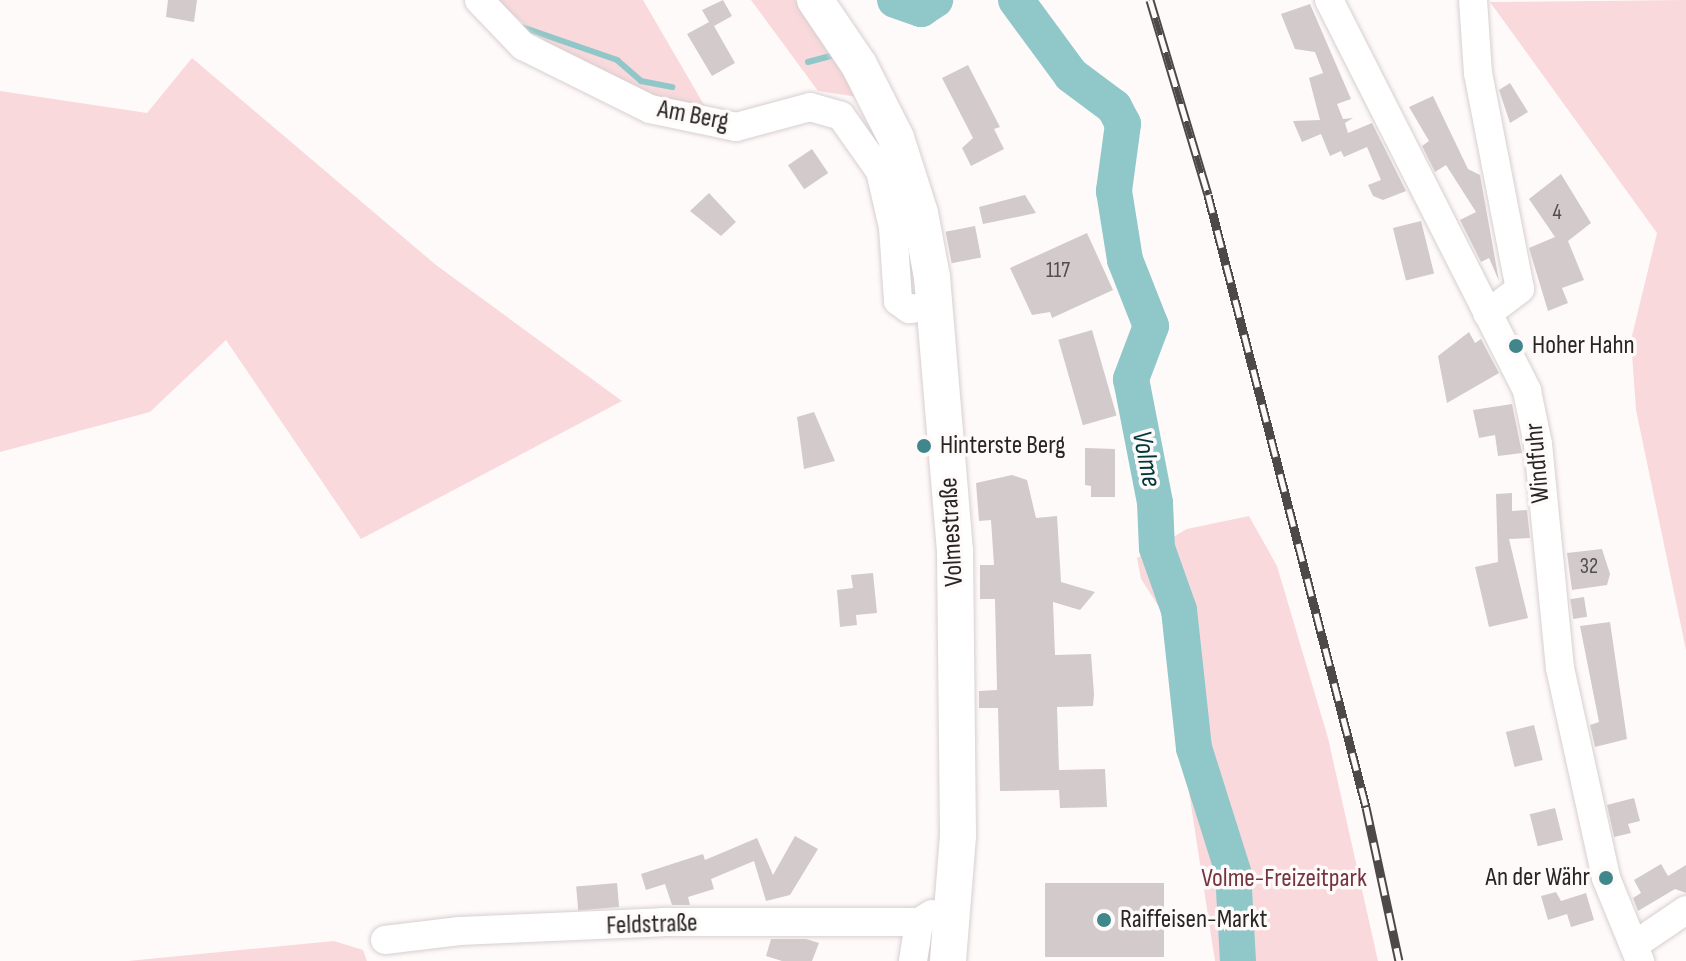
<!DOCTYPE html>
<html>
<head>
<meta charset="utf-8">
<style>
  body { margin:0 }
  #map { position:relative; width:1686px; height:961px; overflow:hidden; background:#fffafa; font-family:"Sofia Sans Condensed",sans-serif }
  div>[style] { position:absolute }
  .green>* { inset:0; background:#f9d9dc }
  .stream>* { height:6px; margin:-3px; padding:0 3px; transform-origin:3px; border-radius:3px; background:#90c7c9 }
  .river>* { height:36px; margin:-18px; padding:0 18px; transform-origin:18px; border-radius:18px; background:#90c7c9 }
  .building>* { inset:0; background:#d2cacb; transform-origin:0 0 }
  .roads { filter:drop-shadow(0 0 2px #d7cfd0) drop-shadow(0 0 2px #d7cfd0) }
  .minor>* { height:28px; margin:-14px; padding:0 14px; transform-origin:14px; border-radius:14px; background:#fff }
  .major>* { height:36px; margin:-18px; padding:0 18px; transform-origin:18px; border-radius:18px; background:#fff }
  .rail>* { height:9px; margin-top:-4.5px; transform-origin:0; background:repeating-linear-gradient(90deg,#fffafa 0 18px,#4c4949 0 36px); box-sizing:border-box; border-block:2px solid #4c4949 }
  .dots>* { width:22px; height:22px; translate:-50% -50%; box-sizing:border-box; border:4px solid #fffafa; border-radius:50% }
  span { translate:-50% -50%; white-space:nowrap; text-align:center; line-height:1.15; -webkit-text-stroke:7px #fffafa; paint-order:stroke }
  .number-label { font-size:22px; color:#524e4e }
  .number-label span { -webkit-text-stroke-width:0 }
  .street-label { font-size:26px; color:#282525 }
  .poi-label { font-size:26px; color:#282525 }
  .left { translate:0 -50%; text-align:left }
  .right { translate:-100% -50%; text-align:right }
  .park-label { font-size:26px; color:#73353f }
  .water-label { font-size:28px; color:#003739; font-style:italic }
</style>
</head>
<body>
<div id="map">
  <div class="green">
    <div style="clip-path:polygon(496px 0,643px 0,707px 110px,667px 104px,557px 52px)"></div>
    <div style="clip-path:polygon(751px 0,795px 0,858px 97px,818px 91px)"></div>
    <div style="clip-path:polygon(1686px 0,1686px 650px,1636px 410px,1631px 340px,1657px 233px,1490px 2px)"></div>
    <div style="clip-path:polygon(192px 58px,436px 265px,622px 401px,361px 539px,226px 340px,150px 412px,0 452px,0 91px,147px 113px)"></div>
    <div style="clip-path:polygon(1249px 516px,1277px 566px,1328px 738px,1378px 961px,1215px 961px,1161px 610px,1141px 579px,1137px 558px,1187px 529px)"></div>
    <div style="clip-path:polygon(334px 941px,363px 950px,367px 961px,128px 961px)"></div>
  </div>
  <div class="stream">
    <div style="left:519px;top:26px;width:104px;rotate:19.1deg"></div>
    <div style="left:617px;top:60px;width:32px;rotate:41deg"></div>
    <div style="left:641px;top:81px;width:32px;rotate:11deg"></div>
    <div style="left:808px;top:62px;width:27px;rotate:-15deg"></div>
  </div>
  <div class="river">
    <div style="left:895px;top:0;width:28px;rotate:19deg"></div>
    <div style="left:921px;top:9px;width:17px;rotate:-33deg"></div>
    <div style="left:1016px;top:0;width:93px;rotate:53.7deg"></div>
    <div style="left:1071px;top:75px;width:54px;rotate:36.7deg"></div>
    <div style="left:1114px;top:107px;width:19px;rotate:62deg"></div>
    <div style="left:1123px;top:124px;width:68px;rotate:97.7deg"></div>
    <div style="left:1114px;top:191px;width:70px;rotate:80.9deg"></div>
    <div style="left:1125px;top:260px;width:71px;rotate:68.5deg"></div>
    <div style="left:1151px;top:326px;width:57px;rotate:110.7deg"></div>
    <div style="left:1131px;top:379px;width:126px;rotate:79deg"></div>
    <div style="left:1155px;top:503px;width:45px;rotate:87.5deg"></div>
    <div style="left:1157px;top:548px;width:66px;rotate:70.5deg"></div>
    <div style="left:1179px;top:610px;width:139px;rotate:83.8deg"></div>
    <div style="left:1194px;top:748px;width:130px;rotate:72.5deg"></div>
    <div style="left:1233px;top:872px;width:89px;rotate:86.8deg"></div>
  </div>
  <div class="building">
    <div style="clip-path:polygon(168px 0,197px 0,194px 22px,166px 17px)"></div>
    <div style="clip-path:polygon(723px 0,732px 16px,714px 26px,735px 63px,712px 76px,687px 34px,709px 22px,702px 10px)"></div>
    <div style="clip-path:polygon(1310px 4px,1351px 99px,1337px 104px,1343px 119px,1353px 118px,1345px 123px,1348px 133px,1372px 123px,1406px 191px,1383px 200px,1373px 196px,1368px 185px,1381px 180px,1367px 147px,1344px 157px,1341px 151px,1330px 156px,1321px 134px,1302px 142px,1293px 121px,1320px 120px,1309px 78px,1323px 73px,1315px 52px,1295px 49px,1281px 14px)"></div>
    <div style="clip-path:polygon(968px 65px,1000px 127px,994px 129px,1004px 149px,971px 166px,962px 148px,973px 138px,942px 78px)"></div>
    <div style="clip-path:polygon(1510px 83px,1528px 112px,1510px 123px,1499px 90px)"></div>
    <div style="clip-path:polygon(1433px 96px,1468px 169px,1480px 175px,1499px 281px,1489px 258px,1481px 262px,1460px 220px,1476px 212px,1446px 165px,1435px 172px,1422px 146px,1429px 141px,1409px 107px)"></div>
    <div style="left:812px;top:149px;width:29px;height:29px;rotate:56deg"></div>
    <div style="clip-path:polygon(1561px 174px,1591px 223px,1568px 241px,1584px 280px,1562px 288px,1568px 303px,1548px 311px,1529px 248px,1555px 237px,1529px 199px)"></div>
    <div style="clip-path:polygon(709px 193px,736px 222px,721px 236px,690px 211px)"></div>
    <div style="clip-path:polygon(1025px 195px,1036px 213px,983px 224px,979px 207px)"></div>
    <div style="left:1421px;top:221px;width:54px;height:29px;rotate:76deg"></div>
    <div style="left:975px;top:226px;width:32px;height:30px;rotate:79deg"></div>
    <div style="clip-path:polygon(1087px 233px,1113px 290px,1052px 318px,1050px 312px,1032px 315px,1010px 268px)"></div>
    <div style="left:1092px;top:330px;width:89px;height:35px;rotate:74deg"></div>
    <div style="clip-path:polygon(1469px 332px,1475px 343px,1481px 339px,1499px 373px,1447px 403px,1438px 356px)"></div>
    <div style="clip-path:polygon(1512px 404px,1522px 453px,1498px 456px,1495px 435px,1479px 438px,1473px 410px)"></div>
    <div style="clip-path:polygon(814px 412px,835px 461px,804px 469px,797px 417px)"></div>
    <div style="clip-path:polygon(1085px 448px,1115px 449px,1115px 497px,1091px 497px,1091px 486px,1085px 485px)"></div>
    <div style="clip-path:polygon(1012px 475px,1027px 480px,1036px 518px,1057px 516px,1061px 582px,1095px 592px,1080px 610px,1053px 602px,1055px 655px,1091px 654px,1094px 694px,1093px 706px,1057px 707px,1059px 770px,1105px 769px,1107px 807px,1060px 808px,1059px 790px,1000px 791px,998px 708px,979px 708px,979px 691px,997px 690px,995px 599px,980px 599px,980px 565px,994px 565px,991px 520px,979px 521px,976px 483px)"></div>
    <div style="clip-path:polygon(1512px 493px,1512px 511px,1527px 510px,1530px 538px,1509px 539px,1528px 618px,1489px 627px,1475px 567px,1498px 562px,1496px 494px)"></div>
    <div style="clip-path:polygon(1602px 549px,1610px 574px,1607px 585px,1572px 590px,1567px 553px)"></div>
    <div style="clip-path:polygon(873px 573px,877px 613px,856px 615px,857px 625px,840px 627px,837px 590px,853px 588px,851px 575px)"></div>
    <div style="left:1584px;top:597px;width:20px;height:14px;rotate:81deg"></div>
    <div style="clip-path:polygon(1610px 622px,1627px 739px,1595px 747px,1590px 725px,1599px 722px,1580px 626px)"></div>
    <div style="left:1534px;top:725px;width:36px;height:29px;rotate:76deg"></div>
    <div style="clip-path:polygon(1634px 798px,1640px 821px,1628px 824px,1631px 833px,1614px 837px,1607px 805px)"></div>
    <div style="left:1555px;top:808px;width:33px;height:26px;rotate:76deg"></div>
    <div style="clip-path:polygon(795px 836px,818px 849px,790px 895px,766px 901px,754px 861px,711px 879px,714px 889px,688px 897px,690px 905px,672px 905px,665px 884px,646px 890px,641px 874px,703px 854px,705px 860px,757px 838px,773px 875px)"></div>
    <div style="clip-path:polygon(1661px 864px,1668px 876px,1686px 865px,1686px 893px,1675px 889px,1638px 911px,1633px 898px,1641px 893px,1634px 880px)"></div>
    <div style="left:617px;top:883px;width:24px;height:41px;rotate:85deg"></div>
    <div style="left:1045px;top:883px;width:119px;height:74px"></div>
    <div style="clip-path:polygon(1556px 892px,1561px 901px,1586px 893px,1594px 920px,1571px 927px,1567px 914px,1548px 920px,1541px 896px)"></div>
    <div style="clip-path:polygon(771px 939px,806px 939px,819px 943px,812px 961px,782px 961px,766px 956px)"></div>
  </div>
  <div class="roads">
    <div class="minor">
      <div style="left:479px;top:0;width:64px;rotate:46.3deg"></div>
      <div style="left:523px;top:46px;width:142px;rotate:26.4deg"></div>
      <div style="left:650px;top:109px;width:88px;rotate:11.8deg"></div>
      <div style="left:736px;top:127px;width:77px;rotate:-15.1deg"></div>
      <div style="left:810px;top:107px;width:32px;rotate:16deg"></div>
      <div style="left:841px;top:116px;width:67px;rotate:54.7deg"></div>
      <div style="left:880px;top:171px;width:57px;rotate:76.9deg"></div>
      <div style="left:893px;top:227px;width:74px;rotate:86.1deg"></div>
      <div style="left:898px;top:301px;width:14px;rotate:36deg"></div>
      <div style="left:909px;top:309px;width:26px;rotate:-7deg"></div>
      <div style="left:1329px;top:0;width:438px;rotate:63.1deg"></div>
      <div style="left:1527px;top:391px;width:54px;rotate:78.3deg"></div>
      <div style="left:1538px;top:444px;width:225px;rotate:84.4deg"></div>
      <div style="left:1560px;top:668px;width:215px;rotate:77.6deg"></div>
      <div style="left:1606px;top:878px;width:90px;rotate:67.7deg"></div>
      <div style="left:1473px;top:0;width:73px;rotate:86.1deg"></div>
      <div style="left:1478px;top:73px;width:220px;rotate:79deg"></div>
      <div style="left:1520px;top:289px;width:41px;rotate:142.9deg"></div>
      <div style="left:385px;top:940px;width:75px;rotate:-6.9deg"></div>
      <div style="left:459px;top:931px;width:203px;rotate:-2.5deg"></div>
      <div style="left:662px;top:922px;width:257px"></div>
      <div style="left:1636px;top:944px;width:60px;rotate:-34.2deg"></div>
      <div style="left:913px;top:961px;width:39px;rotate:-81deg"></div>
      <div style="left:919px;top:922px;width:15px;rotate:-32deg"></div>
    </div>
    <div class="major">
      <div style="left:815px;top:0;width:78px;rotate:55.9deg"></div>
      <div style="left:859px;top:65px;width:82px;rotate:63.1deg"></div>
      <div style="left:896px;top:138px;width:79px;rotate:72.3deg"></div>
      <div style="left:920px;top:213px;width:65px;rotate:79.4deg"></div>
      <div style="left:932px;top:277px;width:275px;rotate:85.2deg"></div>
      <div style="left:955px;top:551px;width:285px;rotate:89.4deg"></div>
      <div style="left:958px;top:836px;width:125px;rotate:94.6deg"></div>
    </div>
  </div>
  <div class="rail">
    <div style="left:1150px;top:0;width:203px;rotate:73.4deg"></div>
    <div style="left:1208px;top:195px;width:632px;rotate:75.52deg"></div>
    <div style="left:1366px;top:807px;width:157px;rotate:77.9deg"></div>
  </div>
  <div class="dots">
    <div style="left:1516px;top:346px;background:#3f878a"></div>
    <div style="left:924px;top:446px;background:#3f878a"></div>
    <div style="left:1606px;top:878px;background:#3f878a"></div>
    <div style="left:1104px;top:920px;background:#3f878a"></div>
  </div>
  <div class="number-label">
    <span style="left:1557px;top:213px">4</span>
    <span style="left:1058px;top:271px">117</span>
    <span style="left:1589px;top:567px">32</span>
  </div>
  <div class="street-label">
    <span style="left:693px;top:116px;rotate:11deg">Am Berg</span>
    <span style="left:1538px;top:463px;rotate:-95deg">Windfuhr</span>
    <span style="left:952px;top:532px;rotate:-93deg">Volmestraße</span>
    <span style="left:652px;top:925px;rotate:-2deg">Feldstraße</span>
  </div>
  <div class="poi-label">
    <span class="left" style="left:1532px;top:346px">Hoher Hahn</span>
    <span class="left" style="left:940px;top:446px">Hinterste Berg</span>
    <span class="right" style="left:1590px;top:878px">An der Währ</span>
    <span class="left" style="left:1120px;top:920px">Raiffeisen-Markt</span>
  </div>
  <div class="park-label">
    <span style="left:1284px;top:879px">Volme-Freizeitpark</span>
  </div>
  <div class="water-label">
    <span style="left:1146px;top:459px;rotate:79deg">Volme</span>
  </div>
</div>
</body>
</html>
